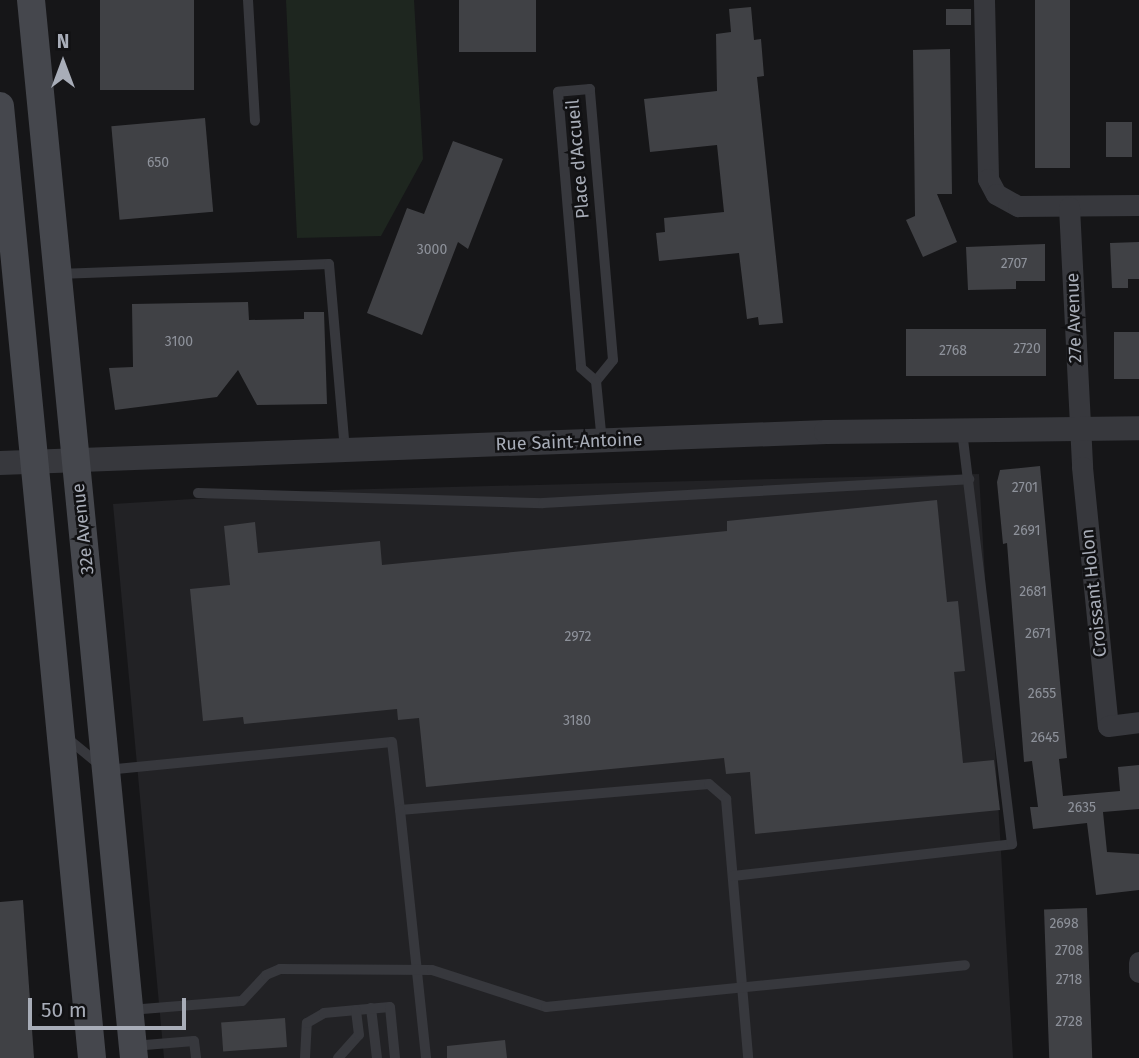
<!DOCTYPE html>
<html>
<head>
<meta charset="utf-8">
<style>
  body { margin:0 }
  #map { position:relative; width:1139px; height:1058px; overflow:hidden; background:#161618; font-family:"Fira Sans",sans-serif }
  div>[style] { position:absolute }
  .built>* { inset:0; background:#222225 }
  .green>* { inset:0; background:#1e261f }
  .building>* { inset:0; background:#404145; transform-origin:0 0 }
  .service>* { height:10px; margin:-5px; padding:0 5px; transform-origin:5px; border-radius:5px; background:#37383d }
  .minor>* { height:21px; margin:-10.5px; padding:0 10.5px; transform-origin:10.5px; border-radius:10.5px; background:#37383d }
  .tertiary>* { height:24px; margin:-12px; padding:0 12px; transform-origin:12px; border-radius:12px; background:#37383d }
  .secondary>* { height:28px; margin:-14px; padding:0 14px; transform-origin:14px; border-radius:14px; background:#45474d }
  span { translate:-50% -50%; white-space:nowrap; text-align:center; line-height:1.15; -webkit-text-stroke:5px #111113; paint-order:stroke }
  .number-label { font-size:14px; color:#8e929b }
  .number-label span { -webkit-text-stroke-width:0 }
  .street-label { font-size:18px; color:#a8adb8 }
  .north { position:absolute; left:28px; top:28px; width:70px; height:70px; -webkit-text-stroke:5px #111113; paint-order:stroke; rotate:0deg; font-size:19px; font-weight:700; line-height:28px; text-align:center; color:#a8adb8 }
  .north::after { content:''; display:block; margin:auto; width:24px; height:32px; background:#a8adb8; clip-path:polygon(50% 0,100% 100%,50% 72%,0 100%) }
  .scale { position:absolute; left:28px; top:998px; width:158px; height:32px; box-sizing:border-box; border:4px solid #a8adb8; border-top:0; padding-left:9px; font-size:21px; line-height:24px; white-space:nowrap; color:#a8adb8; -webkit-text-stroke:5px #111113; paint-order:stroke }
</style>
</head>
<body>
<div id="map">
  <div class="built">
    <div style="clip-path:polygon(979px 474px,1013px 1058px,164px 1058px,113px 504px,333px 490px)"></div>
  </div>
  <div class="green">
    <div style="clip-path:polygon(286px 0,414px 0,423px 159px,381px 236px,297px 238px)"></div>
  </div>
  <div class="building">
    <div style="left:100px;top:0;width:94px;height:90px"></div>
    <div style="left:459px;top:0;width:77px;height:52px"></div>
    <div style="left:1035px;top:0;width:35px;height:168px"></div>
    <div style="clip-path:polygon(751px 7px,754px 40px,761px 39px,764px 76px,757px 77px,783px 323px,759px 325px,758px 317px,747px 319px,739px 253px,659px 261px,656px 233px,665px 232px,664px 218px,724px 212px,717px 145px,650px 152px,644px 99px,717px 91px,716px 34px,731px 32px,729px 9px)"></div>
    <div style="left:946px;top:9px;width:25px;height:16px"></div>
    <div style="clip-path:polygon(950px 49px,952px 194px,937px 194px,957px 242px,923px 257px,906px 220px,915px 216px,913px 50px)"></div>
    <div style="left:205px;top:118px;width:94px;height:94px;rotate:85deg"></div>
    <div style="left:1106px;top:122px;width:26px;height:35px"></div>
    <div style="clip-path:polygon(453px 141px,503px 159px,468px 249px,458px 242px,422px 335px,367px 313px,407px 208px,424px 214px)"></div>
    <div style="clip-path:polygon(1139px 242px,1139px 279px,1128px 279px,1128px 288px,1112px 288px,1110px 243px)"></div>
    <div style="clip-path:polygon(1045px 244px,1045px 281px,1016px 281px,1016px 289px,968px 290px,966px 247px)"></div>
    <div style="clip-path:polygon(248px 302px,249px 320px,304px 319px,304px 312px,324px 312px,327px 404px,257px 405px,238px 370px,217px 397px,115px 410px,109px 368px,133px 367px,132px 304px)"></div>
    <div style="left:1046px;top:329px;width:47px;height:140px;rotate:90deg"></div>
    <div style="left:1139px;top:332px;width:47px;height:25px;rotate:90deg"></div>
    <div style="clip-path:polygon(1040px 466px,1067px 758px,1059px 759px,1063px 796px,1120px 791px,1118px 767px,1139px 765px,1139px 809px,1103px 812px,1107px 852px,1139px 854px,1139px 890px,1096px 895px,1087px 823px,1033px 829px,1030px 807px,1038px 807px,1032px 761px,1024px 762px,1007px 543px,1003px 544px,997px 482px,1000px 470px)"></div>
    <div style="clip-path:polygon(937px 500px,947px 602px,958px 601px,965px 671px,954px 672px,963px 763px,994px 760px,1000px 810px,755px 834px,750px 772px,726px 774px,724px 758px,426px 787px,419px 718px,398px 720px,397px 709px,244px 724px,243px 717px,203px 721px,190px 589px,230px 585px,224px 526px,255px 522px,258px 553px,380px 541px,382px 565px,727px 531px,727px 521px)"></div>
    <div style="clip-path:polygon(23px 900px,34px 1058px,0 1058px,0 902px)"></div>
    <div style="left:1087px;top:908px;width:150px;height:43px;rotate:88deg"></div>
    <div style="left:285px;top:1018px;width:29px;height:64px;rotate:86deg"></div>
    <div style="clip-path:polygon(505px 1040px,507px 1058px,447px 1058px,447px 1046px)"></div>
  </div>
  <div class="service">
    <div style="left:248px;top:0;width:121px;rotate:86.7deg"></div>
    <div style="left:58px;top:274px;width:271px;rotate:-2.1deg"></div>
    <div style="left:329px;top:264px;width:187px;rotate:85.1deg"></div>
    <div style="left:596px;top:381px;width:27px;rotate:-51deg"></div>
    <div style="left:613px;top:360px;width:272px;rotate:-94.9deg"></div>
    <div style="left:590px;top:89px;width:32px;rotate:175deg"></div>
    <div style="left:558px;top:92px;width:277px;rotate:85.2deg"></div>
    <div style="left:581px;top:368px;width:20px;rotate:41deg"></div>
    <div style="left:596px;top:381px;width:61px;rotate:84.4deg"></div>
    <div style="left:198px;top:493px;width:345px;rotate:1.7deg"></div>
    <div style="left:543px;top:503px;width:427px;rotate:-3.2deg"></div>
    <div style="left:67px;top:738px;width:50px;rotate:39.4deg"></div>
    <div style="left:106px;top:770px;width:287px;rotate:-5.6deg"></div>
    <div style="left:392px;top:742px;width:68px;rotate:83.3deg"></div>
    <div style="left:400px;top:810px;width:310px;rotate:-4.8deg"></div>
    <div style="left:709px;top:784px;width:23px;rotate:41deg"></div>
    <div style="left:726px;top:799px;width:260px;rotate:85.1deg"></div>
    <div style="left:400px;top:810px;width:249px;rotate:84deg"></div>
    <div style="left:733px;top:876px;width:281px;rotate:-6.5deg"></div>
    <div style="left:1012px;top:844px;width:416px;rotate:-96.9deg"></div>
    <div style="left:371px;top:1008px;width:50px;rotate:83.2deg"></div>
    <div style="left:130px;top:1010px;width:112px;rotate:-4.6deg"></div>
    <div style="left:242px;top:1001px;width:35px;rotate:-47deg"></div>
    <div style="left:266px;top:975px;width:15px;rotate:-23deg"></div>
    <div style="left:280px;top:969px;width:152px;rotate:0.4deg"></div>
    <div style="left:432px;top:970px;width:120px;rotate:18deg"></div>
    <div style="left:546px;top:1007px;width:421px;rotate:-5.7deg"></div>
    <div style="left:133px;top:1046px;width:61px;rotate:-4.7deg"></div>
    <div style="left:194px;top:1041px;width:17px;rotate:83deg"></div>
    <div style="left:305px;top:1058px;width:35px;rotate:-87deg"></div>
    <div style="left:307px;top:1023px;width:20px;rotate:-30deg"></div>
    <div style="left:324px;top:1013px;width:66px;rotate:-5.2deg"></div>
    <div style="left:390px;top:1007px;width:51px;rotate:84.4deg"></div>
    <div style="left:338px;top:1058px;width:31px;rotate:-48deg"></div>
    <div style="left:359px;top:1035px;width:25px;rotate:-97deg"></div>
  </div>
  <div class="minor">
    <div style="left:984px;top:0;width:179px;rotate:88.7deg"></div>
    <div style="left:988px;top:179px;width:17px;rotate:62deg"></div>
    <div style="left:996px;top:194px;width:25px;rotate:29deg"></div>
    <div style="left:1018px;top:206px;width:121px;rotate:-0.5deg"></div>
    <div style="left:1069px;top:207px;width:260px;rotate:87.1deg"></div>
    <div style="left:1082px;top:467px;width:260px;rotate:84.3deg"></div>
    <div style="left:1108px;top:726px;width:31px;rotate:-7deg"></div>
    <div style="left:1139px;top:962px;width:10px;rotate:90deg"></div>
  </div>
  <div class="tertiary">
    <div style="left:0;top:463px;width:827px;rotate:-2.15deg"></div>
    <div style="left:826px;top:432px;width:313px;rotate:-0.7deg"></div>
  </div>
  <div class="secondary">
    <div style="left:31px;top:0;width:1063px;rotate:84.44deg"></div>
    <div style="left:0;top:106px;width:956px;rotate:84.48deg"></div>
  </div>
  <div class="number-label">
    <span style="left:158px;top:163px">650</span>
    <span style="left:432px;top:250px">3000</span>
    <span style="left:1014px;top:264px">2707</span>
    <span style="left:179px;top:342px">3100</span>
    <span style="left:1027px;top:349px">2720</span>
    <span style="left:953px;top:351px">2768</span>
    <span style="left:1025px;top:488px">2701</span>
    <span style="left:1027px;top:531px">2691</span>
    <span style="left:1033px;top:592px">2681</span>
    <span style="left:1038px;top:634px">2671</span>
    <span style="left:578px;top:637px">2972</span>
    <span style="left:1042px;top:694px">2655</span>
    <span style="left:577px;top:721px">3180</span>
    <span style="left:1045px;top:738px">2645</span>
    <span style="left:1082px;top:808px">2635</span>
    <span style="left:1064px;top:924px">2698</span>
    <span style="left:1069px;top:951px">2708</span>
    <span style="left:1069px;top:980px">2718</span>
    <span style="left:1069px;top:1022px">2728</span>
  </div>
  <div class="street-label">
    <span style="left:578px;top:159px;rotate:-95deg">Place d'Accueil</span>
    <span style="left:1074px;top:318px;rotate:-92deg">27e Avenue</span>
    <span style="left:569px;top:442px;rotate:-2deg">Rue Saint-Antoine</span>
    <span style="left:83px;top:529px;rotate:-96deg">32e Avenue</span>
    <span style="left:1094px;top:593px;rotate:-96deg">Croissant Holon</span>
  </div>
  <div class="north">N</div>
  <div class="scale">50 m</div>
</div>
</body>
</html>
